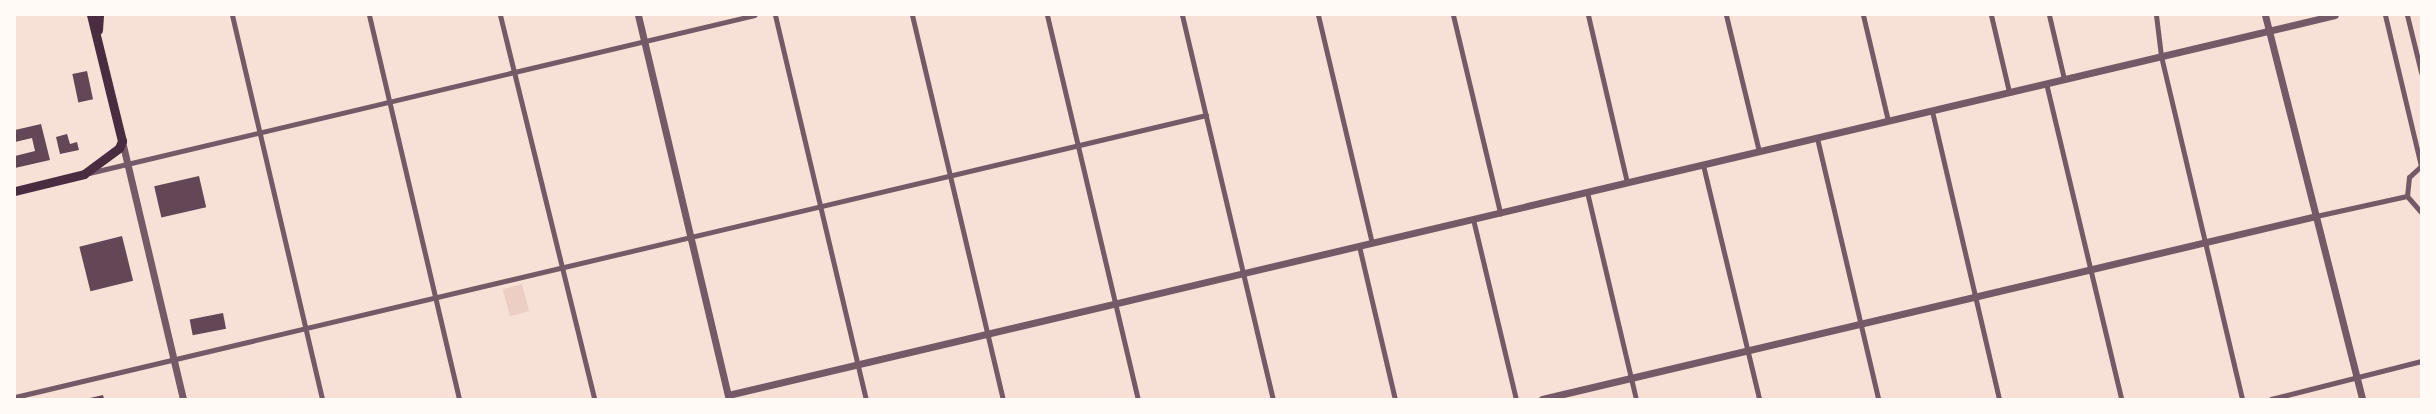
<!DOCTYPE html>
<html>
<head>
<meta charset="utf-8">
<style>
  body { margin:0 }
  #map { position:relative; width:2436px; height:414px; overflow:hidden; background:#f7e1d7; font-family:"PT Sans Narrow",sans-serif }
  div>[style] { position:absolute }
  .green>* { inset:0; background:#ebcfc5; transform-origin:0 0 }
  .building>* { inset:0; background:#644757; transform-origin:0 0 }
  .minor>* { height:5px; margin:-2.5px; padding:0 2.5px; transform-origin:2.5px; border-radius:2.5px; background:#755966 }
  .tertiary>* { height:7px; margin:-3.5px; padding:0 3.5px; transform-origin:3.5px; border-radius:3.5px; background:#755966 }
  .primary>* { height:9px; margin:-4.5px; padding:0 4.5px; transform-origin:4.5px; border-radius:4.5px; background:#4a2c40 }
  span { translate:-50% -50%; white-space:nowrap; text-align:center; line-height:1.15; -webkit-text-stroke:4.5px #fffaf5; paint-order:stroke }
  .frame { position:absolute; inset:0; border:16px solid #fffaf5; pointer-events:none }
</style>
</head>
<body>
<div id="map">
  <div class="green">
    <div style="left:522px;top:284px;width:28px;height:20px;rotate:75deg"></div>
  </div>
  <div class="building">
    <div style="left:87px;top:71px;width:29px;height:15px;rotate:78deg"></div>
    <div style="clip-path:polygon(41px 124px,50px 160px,15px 168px,15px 156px,35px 151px,32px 138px,15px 142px,15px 130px)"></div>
    <div style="clip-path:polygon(67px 134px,70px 144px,77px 142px,79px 150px,60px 154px,56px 137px)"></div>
    <div style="left:199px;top:176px;width:32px;height:46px;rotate:77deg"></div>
    <div style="left:122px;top:236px;width:46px;height:44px;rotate:76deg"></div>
    <div style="left:223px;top:313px;width:16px;height:34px;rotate:79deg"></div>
    <div style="clip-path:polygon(103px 395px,104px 399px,90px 399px,90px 398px)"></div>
  </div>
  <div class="minor">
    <div style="left:232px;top:15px;width:394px;rotate:76.8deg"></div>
    <div style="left:369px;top:15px;width:394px;rotate:76.8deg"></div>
    <div style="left:500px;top:15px;width:395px;rotate:76.2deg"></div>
    <div style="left:775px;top:15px;width:395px;rotate:76.7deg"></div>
    <div style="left:912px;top:15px;width:395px;rotate:76.7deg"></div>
    <div style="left:1047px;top:15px;width:395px;rotate:76.7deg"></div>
    <div style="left:1182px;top:15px;width:395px;rotate:76.7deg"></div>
    <div style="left:1318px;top:15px;width:234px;rotate:76.7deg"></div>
    <div style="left:1453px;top:15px;width:204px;rotate:76.6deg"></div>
    <div style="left:1588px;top:15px;width:172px;rotate:76.9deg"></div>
    <div style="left:1726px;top:15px;width:140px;rotate:76.4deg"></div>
    <div style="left:1863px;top:15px;width:109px;rotate:76.7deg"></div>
    <div style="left:1991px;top:15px;width:79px;rotate:76.8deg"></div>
    <div style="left:2049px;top:15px;width:66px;rotate:76.8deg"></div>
    <div style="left:2156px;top:15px;width:41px;rotate:83deg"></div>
    <div style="left:2161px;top:56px;width:352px;rotate:76.7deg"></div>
    <div style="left:2385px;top:15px;width:155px;rotate:76.6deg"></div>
    <div style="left:2421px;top:166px;width:16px;rotate:137deg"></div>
    <div style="left:2409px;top:177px;width:19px;rotate:96deg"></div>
    <div style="left:2407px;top:196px;width:21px;rotate:49deg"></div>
    <div style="left:2407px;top:15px;width:59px;rotate:76.2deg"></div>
    <div style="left:2046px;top:83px;width:325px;rotate:76.6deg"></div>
    <div style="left:1932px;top:111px;width:296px;rotate:76.9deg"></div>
    <div style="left:1817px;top:138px;width:268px;rotate:76.8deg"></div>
    <div style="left:1703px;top:165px;width:241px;rotate:76.5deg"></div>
    <div style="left:89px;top:173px;width:684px;rotate:-13.35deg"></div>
    <div style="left:1587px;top:192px;width:213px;rotate:76.7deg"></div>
    <div style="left:2316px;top:216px;width:93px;rotate:-12.4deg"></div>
    <div style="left:1473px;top:219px;width:185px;rotate:76.6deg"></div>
    <div style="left:1359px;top:246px;width:157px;rotate:76.8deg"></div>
    <div style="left:15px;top:397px;width:1224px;rotate:-13.32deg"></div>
    <div style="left:2271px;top:399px;width:155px;rotate:-14.2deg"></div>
  </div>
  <div class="tertiary">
    <div style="left:638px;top:15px;width:395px;rotate:76.7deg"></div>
    <div style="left:2265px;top:15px;width:396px;rotate:75.8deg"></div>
    <div style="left:122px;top:141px;width:265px;rotate:76.7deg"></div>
    <div style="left:728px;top:395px;width:1651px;rotate:-13.3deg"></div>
    <div style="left:1542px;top:399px;width:795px;rotate:-13.3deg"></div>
  </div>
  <div class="primary">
    <div style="left:98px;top:30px;width:15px;rotate:-86deg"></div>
    <div style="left:15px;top:191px;width:71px;rotate:-13.8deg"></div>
    <div style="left:84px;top:174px;width:44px;rotate:-36.6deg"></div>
    <div style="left:119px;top:148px;width:8px;rotate:-67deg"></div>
    <div style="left:122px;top:141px;width:130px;rotate:-103.8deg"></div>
  </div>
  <div class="frame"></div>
</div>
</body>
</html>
